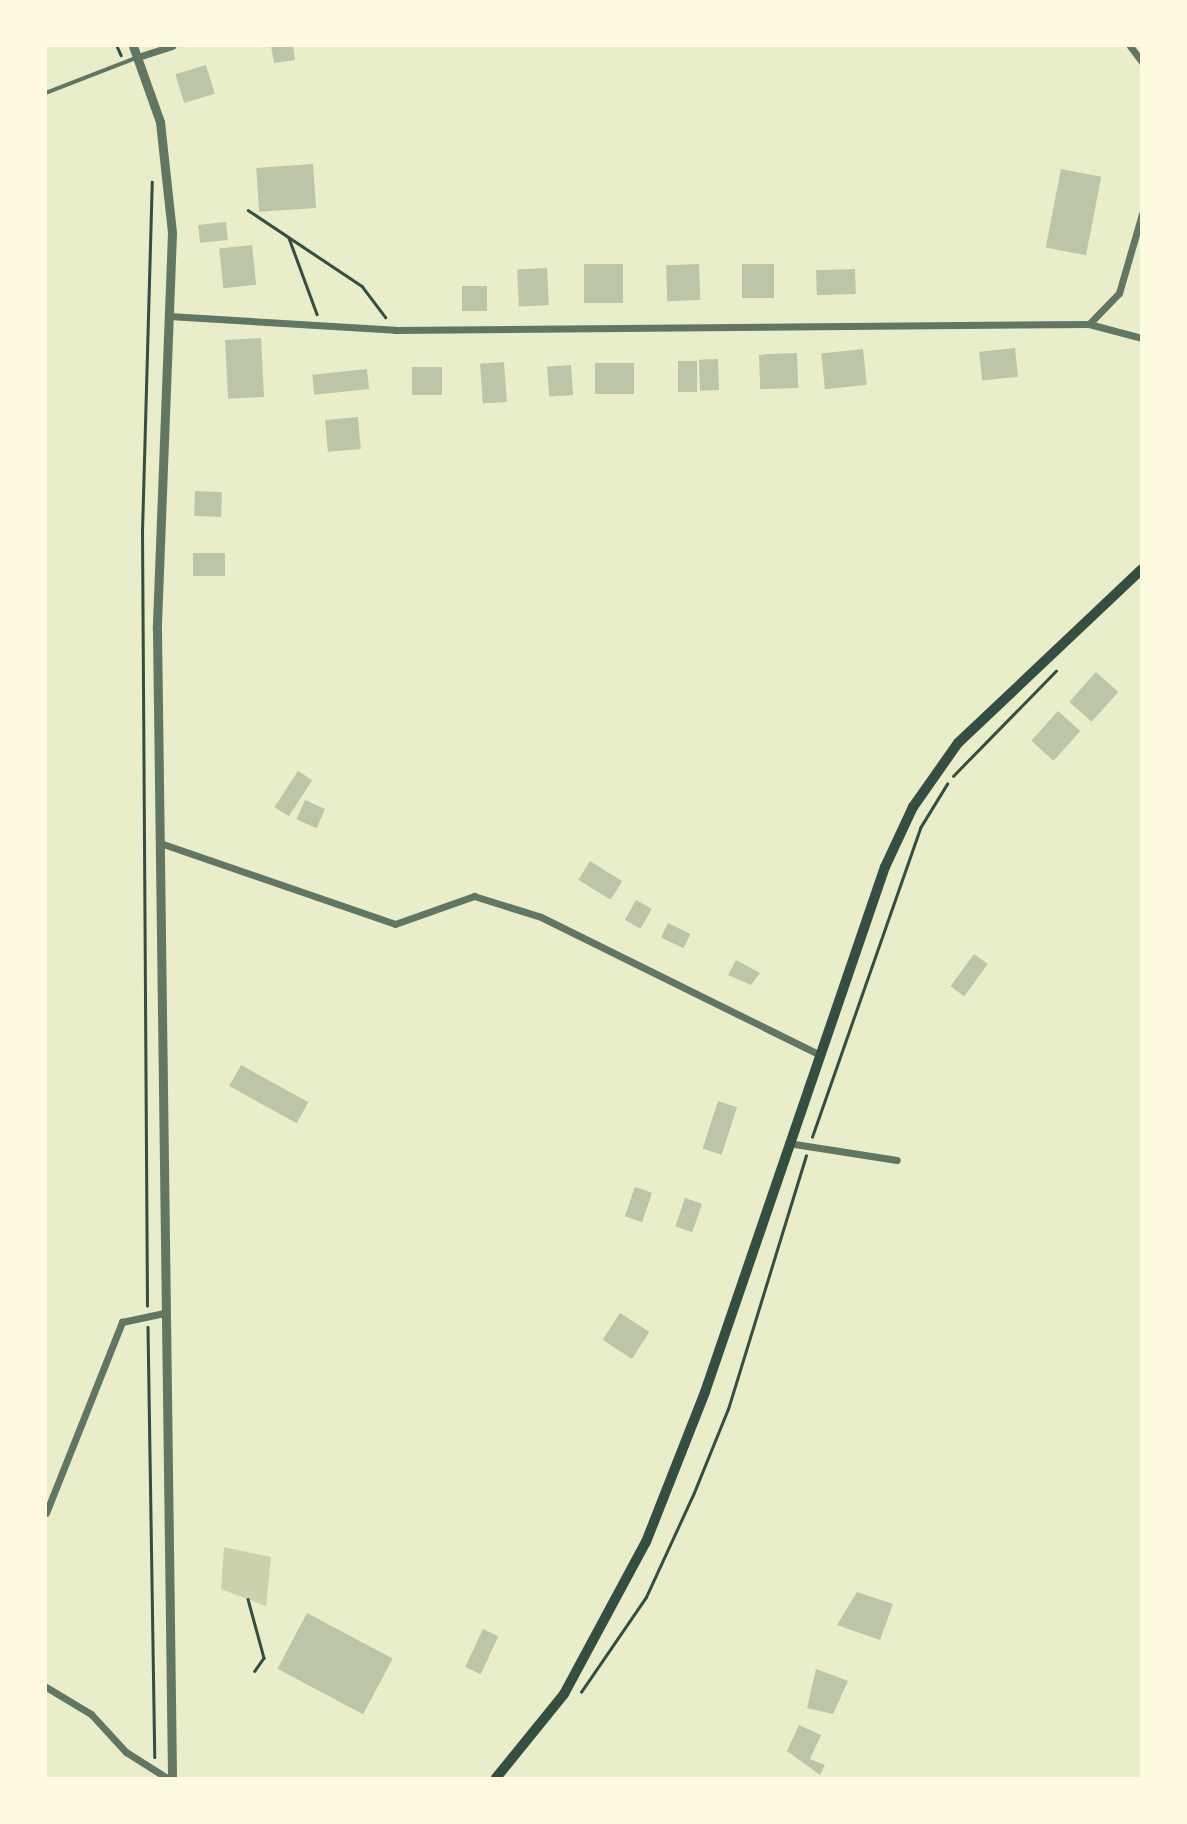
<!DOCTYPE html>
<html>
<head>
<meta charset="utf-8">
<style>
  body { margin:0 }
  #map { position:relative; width:1187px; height:1824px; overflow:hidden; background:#e9edc9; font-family:Montserrat,sans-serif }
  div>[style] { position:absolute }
  .green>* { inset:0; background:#cad2ad }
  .building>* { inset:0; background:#bcc5a7; transform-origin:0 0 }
  .path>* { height:2.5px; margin:-1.25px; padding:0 1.25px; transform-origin:1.25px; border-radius:1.25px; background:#344e41 }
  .service>* { height:3.5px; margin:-1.75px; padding:0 1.75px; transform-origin:1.75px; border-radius:1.75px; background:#617663 }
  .minor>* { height:7px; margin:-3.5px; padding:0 3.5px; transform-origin:3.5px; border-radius:3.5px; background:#617663 }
  .tertiary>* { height:9px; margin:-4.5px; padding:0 4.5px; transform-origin:4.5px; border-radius:4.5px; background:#617663 }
  .secondary>* { height:10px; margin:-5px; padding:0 5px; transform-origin:5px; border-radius:5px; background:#344e41 }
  span { translate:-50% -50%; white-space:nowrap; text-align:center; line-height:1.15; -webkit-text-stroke:5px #fefae0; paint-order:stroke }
  .frame { position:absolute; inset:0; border:47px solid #fefae0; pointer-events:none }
</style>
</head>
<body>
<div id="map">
  <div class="green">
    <div style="clip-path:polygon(224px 1547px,271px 1557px,266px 1606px,221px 1589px)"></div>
  </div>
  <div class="building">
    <div style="clip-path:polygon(271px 46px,293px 46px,295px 60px,274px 63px)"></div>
    <div style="left:206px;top:65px;width:30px;height:32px;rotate:73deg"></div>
    <div style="left:313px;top:164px;width:44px;height:57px;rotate:86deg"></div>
    <div style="left:1061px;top:169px;width:41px;height:80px;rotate:11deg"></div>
    <div style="left:226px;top:222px;width:18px;height:28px;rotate:84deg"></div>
    <div style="left:252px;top:245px;width:40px;height:33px;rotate:84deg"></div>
    <div style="left:623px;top:264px;width:39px;height:39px;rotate:90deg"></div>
    <div style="left:699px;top:264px;width:36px;height:33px;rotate:88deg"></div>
    <div style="left:742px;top:264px;width:32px;height:34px"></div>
    <div style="left:547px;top:268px;width:37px;height:30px;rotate:87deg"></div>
    <div style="left:855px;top:269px;width:25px;height:39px;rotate:88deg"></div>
    <div style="left:462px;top:286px;width:25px;height:25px"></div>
    <div style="left:261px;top:338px;width:59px;height:36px;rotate:87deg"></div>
    <div style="left:1015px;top:348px;width:29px;height:36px;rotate:84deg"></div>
    <div style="left:863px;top:349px;width:36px;height:42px;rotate:84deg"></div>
    <div style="left:797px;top:353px;width:35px;height:38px;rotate:88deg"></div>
    <div style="left:718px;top:359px;width:31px;height:19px;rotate:88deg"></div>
    <div style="left:678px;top:361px;width:19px;height:31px"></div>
    <div style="left:504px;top:362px;width:40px;height:24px;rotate:86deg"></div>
    <div style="left:595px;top:363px;width:39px;height:31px"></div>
    <div style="left:571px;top:365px;width:30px;height:24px;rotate:86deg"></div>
    <div style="left:412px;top:367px;width:30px;height:28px"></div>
    <div style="left:367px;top:369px;width:20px;height:55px;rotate:84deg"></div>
    <div style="left:358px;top:417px;width:32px;height:33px;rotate:85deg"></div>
    <div style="left:195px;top:491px;width:27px;height:25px;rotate:2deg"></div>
    <div style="left:193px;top:553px;width:32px;height:23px"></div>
    <div style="left:1096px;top:672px;width:30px;height:40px;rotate:42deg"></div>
    <div style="left:1058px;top:711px;width:30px;height:40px;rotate:42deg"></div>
    <div style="left:298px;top:771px;width:17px;height:43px;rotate:33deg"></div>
    <div style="left:305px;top:800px;width:22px;height:21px;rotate:24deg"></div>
    <div style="left:590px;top:861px;width:38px;height:22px;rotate:32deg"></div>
    <div style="left:636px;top:900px;width:18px;height:23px;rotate:29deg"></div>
    <div style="left:668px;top:923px;width:25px;height:16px;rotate:26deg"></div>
    <div style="left:974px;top:954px;width:17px;height:40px;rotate:36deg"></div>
    <div style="clip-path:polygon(736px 960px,760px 973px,751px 985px,728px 975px)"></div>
    <div style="left:241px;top:1065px;width:77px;height:24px;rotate:29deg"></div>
    <div style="left:718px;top:1101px;width:20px;height:50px;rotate:18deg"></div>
    <div style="left:635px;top:1187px;width:18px;height:31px;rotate:19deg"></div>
    <div style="left:685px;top:1198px;width:18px;height:30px;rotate:19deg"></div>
    <div style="left:620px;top:1313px;width:35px;height:32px;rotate:33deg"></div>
    <div style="clip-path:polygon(857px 1592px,893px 1604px,880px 1640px,837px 1625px)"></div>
    <div style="left:307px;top:1613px;width:97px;height:63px;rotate:28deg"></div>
    <div style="left:483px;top:1629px;width:17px;height:42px;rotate:25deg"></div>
    <div style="clip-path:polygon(816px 1669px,848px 1681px,833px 1714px,807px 1708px)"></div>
    <div style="clip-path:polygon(799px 1725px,821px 1735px,810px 1759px,825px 1765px,820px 1775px,787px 1751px)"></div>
  </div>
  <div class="path">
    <div style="left:117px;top:46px;width:10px;rotate:66deg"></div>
    <div style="left:248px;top:210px;width:137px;rotate:33.7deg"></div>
    <div style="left:362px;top:286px;width:39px;rotate:53deg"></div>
    <div style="left:289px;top:238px;width:81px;rotate:69.8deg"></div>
    <div style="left:953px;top:776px;width:147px;rotate:-45.6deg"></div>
    <div style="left:812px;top:1137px;width:327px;rotate:-70.7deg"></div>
    <div style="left:920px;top:828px;width:52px;rotate:-58.5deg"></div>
    <div style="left:147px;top:1306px;width:774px;rotate:-90.37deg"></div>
    <div style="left:142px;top:532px;width:350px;rotate:-88.4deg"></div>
    <div style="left:148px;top:1327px;width:430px;rotate:89.1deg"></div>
    <div style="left:248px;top:1599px;width:61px;rotate:74.8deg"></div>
    <div style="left:264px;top:1658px;width:16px;rotate:125deg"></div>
    <div style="left:581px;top:1692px;width:115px;rotate:-55.6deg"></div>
    <div style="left:646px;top:1597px;width:112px;rotate:-65.3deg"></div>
    <div style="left:693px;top:1495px;width:93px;rotate:-67.9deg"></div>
    <div style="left:728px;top:1409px;width:265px;rotate:-72.9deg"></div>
  </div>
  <div class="service">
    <div style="left:46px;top:93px;width:97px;rotate:-21.3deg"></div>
  </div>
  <div class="minor">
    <div style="left:1130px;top:46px;width:20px;rotate:53deg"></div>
    <div style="left:138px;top:57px;width:36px;rotate:-18deg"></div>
    <div style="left:169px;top:316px;width:226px;rotate:3.5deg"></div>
    <div style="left:395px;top:330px;width:694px;rotate:-0.5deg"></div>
    <div style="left:1089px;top:324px;width:55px;rotate:14.8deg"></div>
    <div style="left:1089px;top:324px;width:43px;rotate:-45.9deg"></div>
    <div style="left:1119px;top:293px;width:82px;rotate:-73.8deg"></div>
    <div style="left:163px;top:844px;width:245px;rotate:19deg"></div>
    <div style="left:395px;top:924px;width:84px;rotate:-19.5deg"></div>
    <div style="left:474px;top:896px;width:70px;rotate:17.4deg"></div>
    <div style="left:541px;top:917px;width:309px;rotate:26.3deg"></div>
    <div style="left:788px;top:1143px;width:110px;rotate:8.9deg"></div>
    <div style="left:46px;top:1513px;width:206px;rotate:-68.3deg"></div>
    <div style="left:122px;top:1322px;width:43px;rotate:-12.1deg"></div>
    <div style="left:46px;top:1687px;width:52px;rotate:31deg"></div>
    <div style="left:91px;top:1714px;width:52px;rotate:47.4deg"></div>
    <div style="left:126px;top:1752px;width:49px;rotate:32.4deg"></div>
  </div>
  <div class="tertiary">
    <div style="left:133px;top:46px;width:81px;rotate:70.4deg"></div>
    <div style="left:160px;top:122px;width:112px;rotate:83.8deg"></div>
    <div style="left:172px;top:233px;width:397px;rotate:92.2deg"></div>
    <div style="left:157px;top:630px;width:1148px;rotate:89.25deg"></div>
  </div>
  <div class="secondary">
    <div style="left:496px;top:1778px;width:108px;rotate:-51deg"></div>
    <div style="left:564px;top:1694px;width:173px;rotate:-61.7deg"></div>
    <div style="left:646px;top:1542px;width:161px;rotate:-68.5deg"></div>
    <div style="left:705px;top:1392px;width:555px;rotate:-71.08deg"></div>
    <div style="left:885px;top:867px;width:66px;rotate:-65deg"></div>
    <div style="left:913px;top:807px;width:78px;rotate:-54.9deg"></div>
    <div style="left:958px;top:743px;width:253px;rotate:-43.4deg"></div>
  </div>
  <div class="frame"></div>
</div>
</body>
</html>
